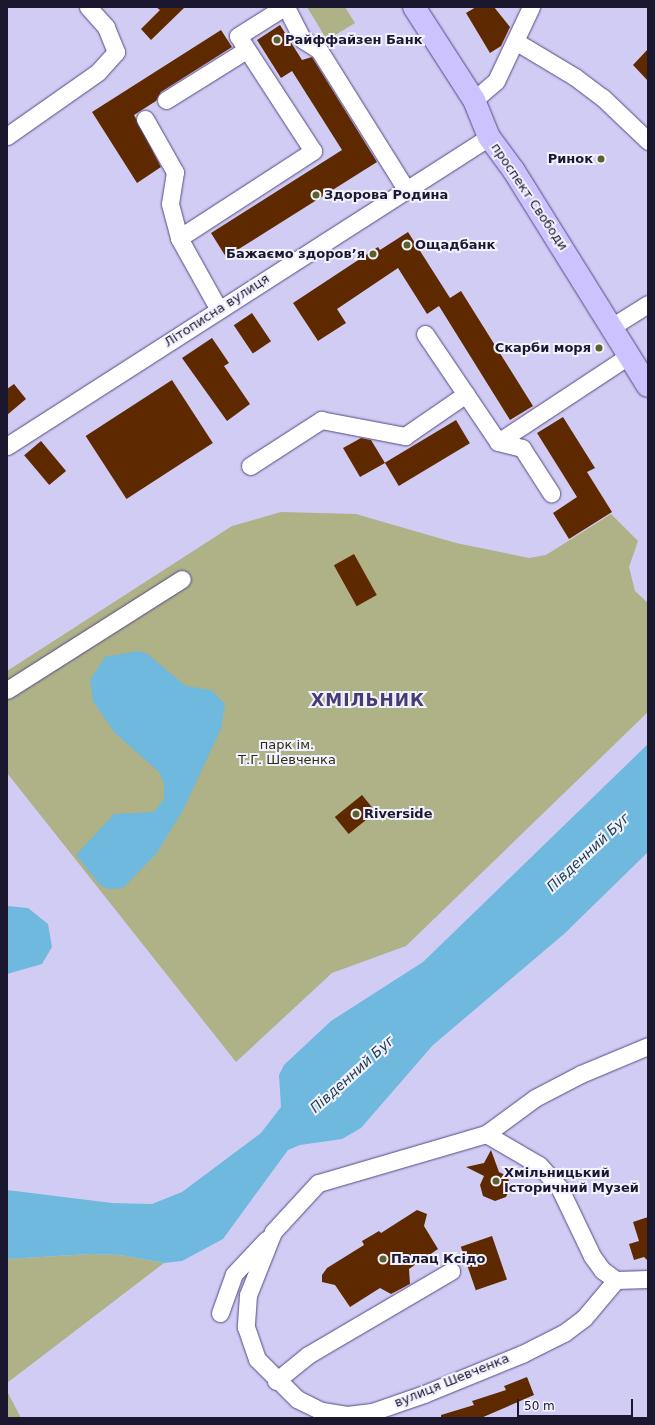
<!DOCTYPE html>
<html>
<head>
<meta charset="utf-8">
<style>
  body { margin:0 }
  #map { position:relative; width:655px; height:1425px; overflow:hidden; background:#d1ccf4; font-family:"DejaVu Sans",sans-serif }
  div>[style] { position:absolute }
  .green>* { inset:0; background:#afb187 }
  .water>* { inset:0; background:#6eb9dd }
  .building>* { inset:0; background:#5f2900; transform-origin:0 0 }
  .roads { filter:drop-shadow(0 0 1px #544a83) drop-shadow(0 0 1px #544a83) }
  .minor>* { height:17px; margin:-8.5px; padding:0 8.5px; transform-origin:8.5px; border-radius:8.5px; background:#fff }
  .major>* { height:22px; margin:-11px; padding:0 11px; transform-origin:11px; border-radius:11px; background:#ccc2fd }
  .dots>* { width:11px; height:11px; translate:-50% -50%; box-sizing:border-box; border:2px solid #f2f1fe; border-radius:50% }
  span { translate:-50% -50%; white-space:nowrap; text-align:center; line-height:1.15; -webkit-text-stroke:4px #f2f1fe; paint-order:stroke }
  .poi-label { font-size:13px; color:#1b172f; font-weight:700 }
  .left { translate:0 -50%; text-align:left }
  .right { translate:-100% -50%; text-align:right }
  .street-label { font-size:13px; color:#1b172f }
  .park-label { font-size:13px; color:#2e2f10 }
  .water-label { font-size:14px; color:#1e4050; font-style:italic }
  .district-label { font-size:17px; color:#463b73; font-weight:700; letter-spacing:1px }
  .frame { position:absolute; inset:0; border:8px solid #1b172f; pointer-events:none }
  .scale { position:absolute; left:517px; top:1399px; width:116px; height:18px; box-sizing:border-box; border:2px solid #1b172f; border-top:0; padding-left:5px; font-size:12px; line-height:14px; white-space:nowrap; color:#1b172f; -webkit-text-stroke:3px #f2f1fe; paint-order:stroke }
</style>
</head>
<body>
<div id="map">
  <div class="green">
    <div style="clip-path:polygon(307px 7px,345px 7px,355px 23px,327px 40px)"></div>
    <div style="clip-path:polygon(281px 512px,356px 514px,456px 543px,529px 558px,546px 555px,611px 514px,638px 541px,629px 567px,635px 591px,648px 603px,648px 712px,406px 946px,332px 973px,236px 1062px,7px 773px,7px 671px,232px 526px)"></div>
    <div style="clip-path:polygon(91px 1254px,120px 1255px,164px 1263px,7px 1383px,7px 1259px)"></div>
    <div style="clip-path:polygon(7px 1391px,21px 1418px,7px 1418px)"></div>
  </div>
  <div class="water">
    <div style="clip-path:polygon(138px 651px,146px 653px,186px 686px,211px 690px,225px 704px,221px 729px,183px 810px,156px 854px,123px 888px,109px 889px,100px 885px,76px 855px,114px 814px,154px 812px,164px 799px,164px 784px,159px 772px,114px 732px,93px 701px,90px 680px,105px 657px)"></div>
    <div style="clip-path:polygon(648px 744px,648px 852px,564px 934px,433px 1045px,361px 1128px,342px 1139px,300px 1145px,288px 1150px,223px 1239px,182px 1261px,164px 1263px,120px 1255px,91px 1254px,7px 1259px,7px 1190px,112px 1203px,152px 1204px,182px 1192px,261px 1133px,281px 1107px,279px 1075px,284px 1065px,331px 1021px,423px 962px)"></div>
    <div style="clip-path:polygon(7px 906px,28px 908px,48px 924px,52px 947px,42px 964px,7px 974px)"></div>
  </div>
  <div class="building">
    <div style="clip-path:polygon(156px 7px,185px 7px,151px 40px,141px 29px,160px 10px)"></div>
    <div style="clip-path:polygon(476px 7px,494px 7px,510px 27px,501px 46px,490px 53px,466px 13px)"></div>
    <div style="clip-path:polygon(280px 25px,302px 60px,312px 57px,377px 162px,226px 257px,211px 233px,342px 150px,292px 71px,281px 78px,257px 40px)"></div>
    <div style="clip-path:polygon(221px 30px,232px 47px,161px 92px,156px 101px,134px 115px,161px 167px,137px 183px,92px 112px)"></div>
    <div style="clip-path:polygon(648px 49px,648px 81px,633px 65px)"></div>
    <div style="clip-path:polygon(408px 232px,450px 298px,461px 291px,533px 406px,510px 420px,439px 306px,427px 314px,398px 268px,337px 309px,346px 323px,318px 341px,293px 303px,378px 247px,380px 250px)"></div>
    <div style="left:252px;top:313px;width:34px;height:22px;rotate:56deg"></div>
    <div style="clip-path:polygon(212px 338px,229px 363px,224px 366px,250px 404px,227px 421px,182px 358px)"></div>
    <div style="left:172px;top:380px;width:75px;height:103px;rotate:57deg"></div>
    <div style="clip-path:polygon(14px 384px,26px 399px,7px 415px,7px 389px)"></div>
    <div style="clip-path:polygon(563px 417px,595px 468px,587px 472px,612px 512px,569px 539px,553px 513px,577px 497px,537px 433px)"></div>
    <div style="left:456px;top:420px;width:27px;height:83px;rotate:59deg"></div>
    <div style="clip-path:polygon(361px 438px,371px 440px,385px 463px,360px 477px,343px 448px)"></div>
    <div style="left:41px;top:441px;width:39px;height:22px;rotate:50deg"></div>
    <div style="left:354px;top:554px;width:47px;height:23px;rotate:61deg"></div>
    <div style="left:362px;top:795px;width:22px;height:35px;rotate:51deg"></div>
    <div style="clip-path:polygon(491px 1150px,499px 1172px,507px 1176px,511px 1186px,506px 1197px,495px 1201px,483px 1196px,480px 1185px,484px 1176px,466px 1167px,484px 1163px)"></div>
    <div style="clip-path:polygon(417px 1210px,427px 1214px,424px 1226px,438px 1249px,409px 1269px,410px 1284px,391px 1294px,380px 1288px,350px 1307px,335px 1285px,322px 1282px,322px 1275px,327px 1268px,364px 1245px,362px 1241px,379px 1231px,381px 1233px)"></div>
    <div style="clip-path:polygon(648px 1217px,648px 1261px,644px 1257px,634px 1260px,629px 1244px,639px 1241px,633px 1222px)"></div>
    <div style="left:492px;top:1236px;width:46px;height:33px;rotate:71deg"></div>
    <div style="clip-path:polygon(527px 1377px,534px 1395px,481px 1418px,441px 1418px,441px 1415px,474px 1405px,472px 1401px,506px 1390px,504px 1386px)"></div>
  </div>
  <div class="roads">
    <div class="minor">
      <div style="left:286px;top:7px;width:36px;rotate:63deg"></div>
      <div style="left:302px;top:39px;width:20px;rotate:33deg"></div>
      <div style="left:319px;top:50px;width:164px;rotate:58deg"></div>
      <div style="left:515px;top:41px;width:70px;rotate:31deg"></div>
      <div style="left:575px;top:77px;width:34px;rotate:37deg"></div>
      <div style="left:602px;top:97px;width:64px;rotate:43.7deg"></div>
      <div style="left:166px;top:100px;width:94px;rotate:-32deg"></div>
      <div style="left:474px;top:100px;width:29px;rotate:-41deg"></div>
      <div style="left:496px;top:81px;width:82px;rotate:-64.7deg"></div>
      <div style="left:145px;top:119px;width:61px;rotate:60.5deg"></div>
      <div style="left:175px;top:172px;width:32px;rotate:99deg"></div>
      <div style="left:170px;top:204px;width:35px;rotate:75deg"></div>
      <div style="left:179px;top:238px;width:82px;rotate:60.9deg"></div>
      <div style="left:7px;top:136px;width:111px;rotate:-35.1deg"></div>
      <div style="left:98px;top:72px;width:27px;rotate:-48deg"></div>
      <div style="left:116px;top:52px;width:27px;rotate:-112deg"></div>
      <div style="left:106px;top:27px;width:27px;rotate:-132deg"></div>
      <div style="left:179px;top:238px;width:160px;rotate:-33deg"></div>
      <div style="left:313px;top:151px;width:137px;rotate:-123.1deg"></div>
      <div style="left:238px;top:36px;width:54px;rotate:-32.2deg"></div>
      <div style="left:613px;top:326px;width:41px;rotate:-32.2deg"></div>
      <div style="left:425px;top:334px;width:130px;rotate:55.9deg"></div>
      <div style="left:498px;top:442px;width:25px;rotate:14deg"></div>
      <div style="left:522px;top:448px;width:54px;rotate:57.2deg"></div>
      <div style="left:498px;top:442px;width:158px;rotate:-33.4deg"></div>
      <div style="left:7px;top:446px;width:573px;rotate:-32.66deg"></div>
      <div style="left:250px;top:466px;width:85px;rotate:-32.9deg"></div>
      <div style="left:321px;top:420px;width:86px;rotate:10.8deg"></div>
      <div style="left:405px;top:436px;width:74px;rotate:-34.5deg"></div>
      <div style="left:7px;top:690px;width:207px;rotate:-32.4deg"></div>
      <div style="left:648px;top:1046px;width:73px;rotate:157.3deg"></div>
      <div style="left:581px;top:1074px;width:52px;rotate:152.4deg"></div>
      <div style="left:535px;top:1098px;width:61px;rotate:143.7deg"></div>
      <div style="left:486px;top:1134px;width:175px;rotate:163.7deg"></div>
      <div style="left:318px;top:1183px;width:67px;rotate:132.6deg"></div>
      <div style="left:273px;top:1232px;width:68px;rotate:111.6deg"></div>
      <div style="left:248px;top:1295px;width:32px;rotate:94deg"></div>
      <div style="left:246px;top:1327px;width:34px;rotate:71deg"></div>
      <div style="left:257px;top:1359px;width:57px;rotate:45deg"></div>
      <div style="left:297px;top:1399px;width:28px;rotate:26deg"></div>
      <div style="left:322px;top:1411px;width:25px;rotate:9deg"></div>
      <div style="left:347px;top:1415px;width:25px;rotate:-7deg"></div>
      <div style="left:372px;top:1412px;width:55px;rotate:-19.1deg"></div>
      <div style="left:424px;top:1394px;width:106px;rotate:-22.2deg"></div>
      <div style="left:522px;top:1354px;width:47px;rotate:-26.6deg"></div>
      <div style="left:564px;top:1333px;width:25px;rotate:-37deg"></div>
      <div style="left:584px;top:1318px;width:50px;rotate:-49.9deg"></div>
      <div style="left:616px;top:1280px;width:32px;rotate:-2deg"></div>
      <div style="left:486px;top:1134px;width:61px;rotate:30.3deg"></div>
      <div style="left:539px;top:1165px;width:30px;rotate:48deg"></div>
      <div style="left:559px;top:1187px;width:76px;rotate:64.4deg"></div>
      <div style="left:592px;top:1256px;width:17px;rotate:54deg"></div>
      <div style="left:602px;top:1270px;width:17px;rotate:36deg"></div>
      <div style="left:220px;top:1313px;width:41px;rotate:-70.3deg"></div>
      <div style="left:234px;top:1274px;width:47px;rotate:-46.7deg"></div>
      <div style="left:276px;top:1381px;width:41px;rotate:-39.1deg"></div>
      <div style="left:308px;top:1355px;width:166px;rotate:-30.4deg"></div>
    </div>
    <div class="major">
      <div style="left:414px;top:7px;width:111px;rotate:57.2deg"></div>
      <div style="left:474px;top:100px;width:40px;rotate:68deg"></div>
      <div style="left:489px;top:137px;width:42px;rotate:53.7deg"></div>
      <div style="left:514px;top:171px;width:253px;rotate:58.1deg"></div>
    </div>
  </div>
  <div class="dots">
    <div style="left:277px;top:40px;background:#5d5f2c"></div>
    <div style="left:601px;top:159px;background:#5d5f2c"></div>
    <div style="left:316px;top:195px;background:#5d5f2c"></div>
    <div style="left:407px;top:245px;background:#5d5f2c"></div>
    <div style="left:373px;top:254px;background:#5d5f2c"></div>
    <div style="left:599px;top:348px;background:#5d5f2c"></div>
    <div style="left:356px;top:814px;background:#5d5f2c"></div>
    <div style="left:496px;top:1181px;background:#5d5f2c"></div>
    <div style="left:383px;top:1259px;background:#5d5f2c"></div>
  </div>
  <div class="poi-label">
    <span class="left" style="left:285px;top:40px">Райффайзен Банк</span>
    <span class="right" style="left:593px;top:159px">Ринок</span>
    <span class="left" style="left:324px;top:195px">Здорова Родина</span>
    <span class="left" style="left:415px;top:245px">Ощадбанк</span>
    <span class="right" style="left:365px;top:254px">Бажаємо здоров’я</span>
    <span class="right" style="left:591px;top:348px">Скарби моря</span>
    <span class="left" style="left:364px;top:814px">Riverside</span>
    <span class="left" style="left:504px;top:1181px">Хмільницький<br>Історичний Музей</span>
    <span class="left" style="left:391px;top:1259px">Палац Ксідо</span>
  </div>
  <div class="street-label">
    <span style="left:529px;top:197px;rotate:56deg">проспект Свободи</span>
    <span style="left:217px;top:311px;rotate:-33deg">Літописна вулиця</span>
    <span style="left:452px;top:1381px;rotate:-22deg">вулиця Шевченка</span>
  </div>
  <div class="park-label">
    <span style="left:287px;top:753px">парк ім.<br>Т.Г. Шевченка</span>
  </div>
  <div class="water-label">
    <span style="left:588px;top:852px;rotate:-43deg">Південний Буг</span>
    <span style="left:352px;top:1074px;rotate:-42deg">Південний Буг</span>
  </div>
  <div class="district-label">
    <span style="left:368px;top:701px">ХМІЛЬНИК</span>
  </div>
  <div class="frame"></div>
  <div class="scale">50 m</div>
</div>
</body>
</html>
